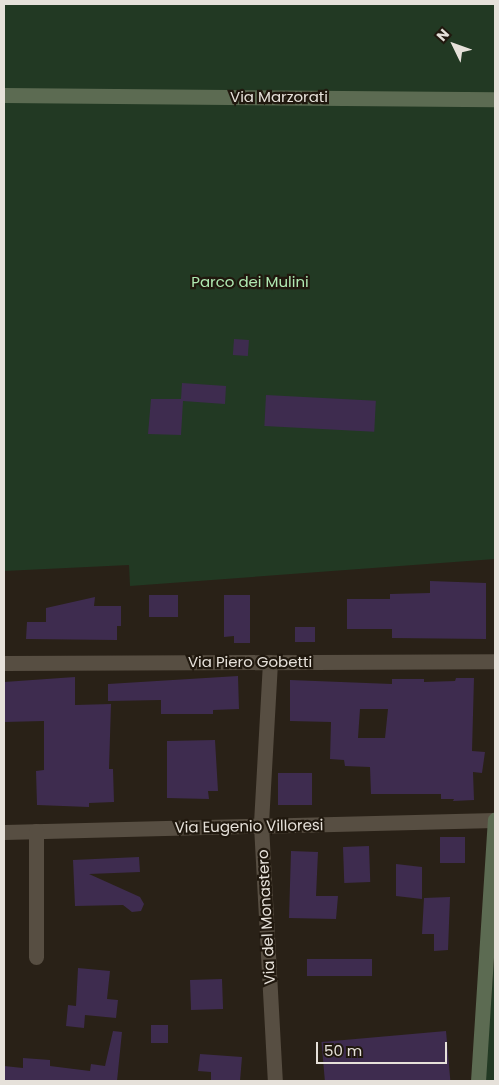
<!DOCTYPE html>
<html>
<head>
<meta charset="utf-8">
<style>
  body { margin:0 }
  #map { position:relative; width:499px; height:1085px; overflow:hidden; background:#292117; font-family:Poppins,sans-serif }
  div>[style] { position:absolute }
  .green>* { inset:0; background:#223923 }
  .building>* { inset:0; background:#3e2c4f; transform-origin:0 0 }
  .street>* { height:15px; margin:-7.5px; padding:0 7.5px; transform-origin:7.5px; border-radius:7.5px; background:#574e42 }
  .secondary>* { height:15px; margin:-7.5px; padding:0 7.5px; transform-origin:7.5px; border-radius:7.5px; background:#5c6b52 }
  span { translate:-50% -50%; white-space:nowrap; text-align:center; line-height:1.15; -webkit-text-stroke:4.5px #20180e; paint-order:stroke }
  .street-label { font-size:15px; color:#e6e1da }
  .park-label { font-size:15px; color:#b0e9b2 }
  .frame { position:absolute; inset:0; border:5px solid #e6e1da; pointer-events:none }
  .north { position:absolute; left:429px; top:20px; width:50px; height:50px; -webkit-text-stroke:4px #20180e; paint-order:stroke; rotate:312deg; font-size:14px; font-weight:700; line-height:20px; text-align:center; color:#e6e1da }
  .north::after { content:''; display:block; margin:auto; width:18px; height:22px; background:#e6e1da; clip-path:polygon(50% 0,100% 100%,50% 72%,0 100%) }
  .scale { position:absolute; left:316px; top:1042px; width:131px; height:22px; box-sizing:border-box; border:2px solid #e6e1da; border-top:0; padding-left:6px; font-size:15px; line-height:18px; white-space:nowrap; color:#e6e1da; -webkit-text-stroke:4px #20180e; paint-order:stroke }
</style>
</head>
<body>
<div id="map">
  <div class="green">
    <div style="clip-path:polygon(4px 4px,495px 4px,495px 559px,130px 586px,129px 565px,4px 571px)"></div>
    <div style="clip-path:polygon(495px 943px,495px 1081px,483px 1081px,491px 1003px)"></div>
  </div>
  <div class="building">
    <div style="left:234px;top:339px;width:15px;height:16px;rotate:4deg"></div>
    <div style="clip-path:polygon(182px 383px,226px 386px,225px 404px,183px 401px,181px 435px,148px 434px,151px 399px,181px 399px)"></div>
    <div style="left:266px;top:395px;width:110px;height:31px;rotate:3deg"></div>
    <div style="clip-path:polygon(430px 581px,486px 583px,486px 639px,392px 638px,392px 629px,347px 629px,347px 599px,390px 599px,390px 594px,430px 593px)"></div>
    <div style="left:149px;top:595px;width:29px;height:22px"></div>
    <div style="clip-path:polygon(224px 595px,250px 595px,250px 643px,234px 643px,234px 636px,224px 637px)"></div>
    <div style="clip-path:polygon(95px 597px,94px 606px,121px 606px,121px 626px,117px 626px,117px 640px,26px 639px,27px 622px,46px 622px,46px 608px)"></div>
    <div style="left:295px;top:627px;width:20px;height:15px"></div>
    <div style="clip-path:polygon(238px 676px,239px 709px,213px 710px,213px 714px,161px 714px,161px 700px,108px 701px,108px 684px)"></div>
    <div style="clip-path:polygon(75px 677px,75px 705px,111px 704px,109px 769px,113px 769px,114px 802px,89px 803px,89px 807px,37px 805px,36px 771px,44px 770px,44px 721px,4px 722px,4px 682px)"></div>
    <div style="clip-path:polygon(evenodd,456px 678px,474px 678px,472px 751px,485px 752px,482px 773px,473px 772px,474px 800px,453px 801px,454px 799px,441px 799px,441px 794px,371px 794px,370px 767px,345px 766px,344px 760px,330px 759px,331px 722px,290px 721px,290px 680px,392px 684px,392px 679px,424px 679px,424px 682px,455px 681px,456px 678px,360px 709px,388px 709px,385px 738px,358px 738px,360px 709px)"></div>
    <div style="clip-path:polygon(215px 740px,218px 791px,208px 791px,209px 799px,167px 798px,167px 741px)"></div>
    <div style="left:312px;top:773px;width:32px;height:34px;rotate:90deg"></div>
    <div style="left:440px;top:837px;width:25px;height:26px"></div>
    <div style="left:369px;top:846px;width:36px;height:26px;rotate:88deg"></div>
    <div style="clip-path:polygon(291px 851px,318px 852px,316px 896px,338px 896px,336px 919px,289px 918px)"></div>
    <div style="clip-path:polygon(139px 857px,140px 872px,89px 874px,140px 897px,144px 904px,141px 911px,132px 912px,123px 905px,75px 906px,73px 860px)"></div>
    <div style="clip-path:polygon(396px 864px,422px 867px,422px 899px,396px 896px)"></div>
    <div style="clip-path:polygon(450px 897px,448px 950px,434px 951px,434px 934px,422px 934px,424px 898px)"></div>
    <div style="left:372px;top:959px;width:17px;height:65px;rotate:90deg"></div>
    <div style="clip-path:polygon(78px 968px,110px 971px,107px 999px,118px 1000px,116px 1018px,85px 1015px,84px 1028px,66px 1026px,68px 1005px,76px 1006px)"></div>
    <div style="left:222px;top:979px;width:30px;height:32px;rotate:88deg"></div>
    <div style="left:151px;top:1025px;width:17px;height:18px"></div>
    <div style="clip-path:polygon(113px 1031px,122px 1032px,117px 1081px,4px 1081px,4px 1066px,23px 1068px,23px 1058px,50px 1060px,50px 1066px,90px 1071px,91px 1064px,105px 1066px)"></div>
    <div style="left:446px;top:1031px;width:50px;height:125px;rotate:85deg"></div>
    <div style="clip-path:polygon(200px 1054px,242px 1057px,240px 1081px,211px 1081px,211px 1072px,198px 1071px)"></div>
  </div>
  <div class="street">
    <div style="left:270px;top:662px;width:163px;rotate:93.2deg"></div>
    <div style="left:261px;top:825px;width:256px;rotate:86.9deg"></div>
    <div style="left:4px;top:663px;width:491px;rotate:-0.2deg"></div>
    <div style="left:4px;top:832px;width:491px;rotate:-1.4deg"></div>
    <div style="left:36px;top:957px;width:126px;rotate:-90deg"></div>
  </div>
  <div class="secondary">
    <div style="left:4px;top:95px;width:491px;rotate:0.5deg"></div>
    <div style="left:478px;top:1081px;width:262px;rotate:-86.3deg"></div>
  </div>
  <div class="street-label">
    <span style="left:279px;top:97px">Via Marzorati</span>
    <span style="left:250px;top:662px">Via Piero Gobetti</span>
    <span style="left:249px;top:826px;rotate:-1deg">Via Eugenio Villoresi</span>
    <span style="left:266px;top:917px;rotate:-93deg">Via del Monastero</span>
  </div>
  <div class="park-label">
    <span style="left:250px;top:282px">Parco dei Mulini</span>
  </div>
  <div class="frame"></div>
  <div class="north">N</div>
  <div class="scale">50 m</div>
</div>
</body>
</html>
